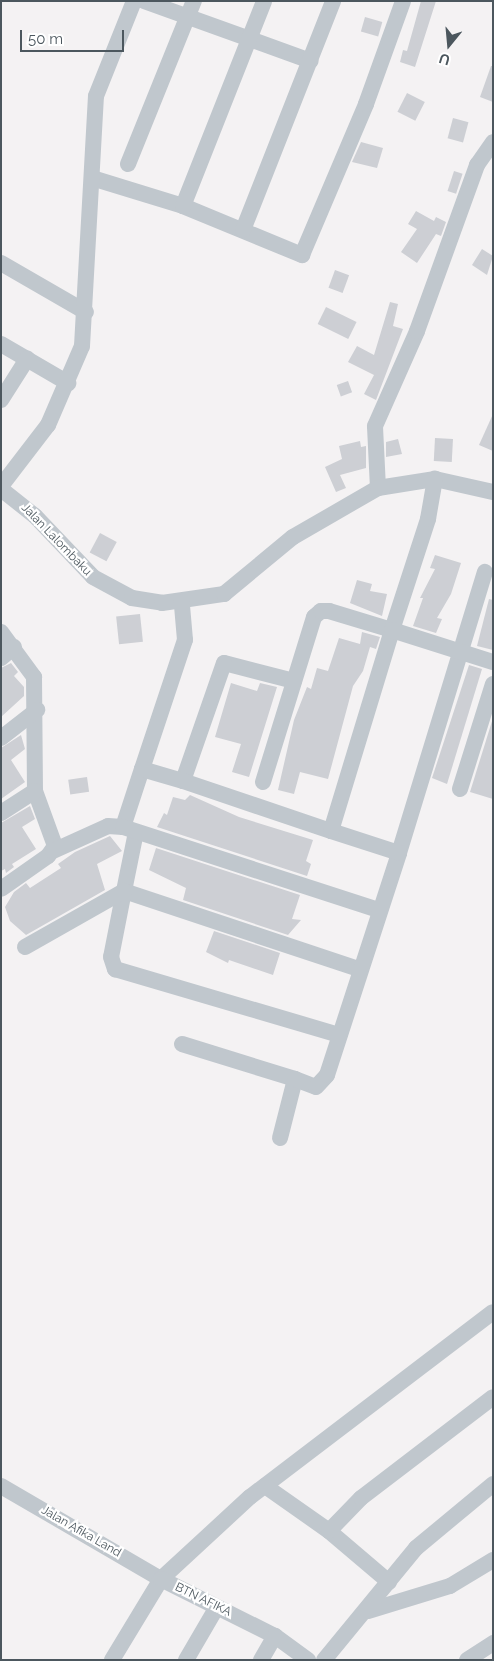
<!DOCTYPE html>
<html>
<head>
<meta charset="utf-8">
<style>
  body { margin:0 }
  #map { position:relative; width:494px; height:1661px; overflow:hidden; background:#f4f2f3; font-family:Raleway,sans-serif }
  div>[style] { position:absolute }
  .building>* { inset:0; background:#cdcfd4; transform-origin:0 0 }
  .street>* { height:16px; margin:-8px; padding:0 8px; transform-origin:8px; border-radius:8px; background:#c0c7cd }
  span { translate:-50% -50%; white-space:nowrap; text-align:center; line-height:1.15; -webkit-text-stroke:4.5px #fff; paint-order:stroke }
  .street-label { font-size:12px; color:#4c575e }
  .frame { position:absolute; inset:0; border:2px solid #4c575e; pointer-events:none }
  .north { position:absolute; left:424px; top:20px; width:50px; height:50px; -webkit-text-stroke:4px #fff; paint-order:stroke; rotate:197deg; font-size:14px; font-weight:700; line-height:20px; text-align:center; color:#4c575e }
  .north::after { content:''; display:block; margin:auto; width:18px; height:22px; background:#4c575e; clip-path:polygon(50% 0,100% 100%,50% 72%,0 100%) }
  .scale { position:absolute; left:20px; top:30px; width:104px; height:22px; box-sizing:border-box; border:2px solid #4c575e; border-top:0; padding-left:6px; font-size:15px; line-height:18px; white-space:nowrap; color:#4c575e; -webkit-text-stroke:4px #fff; paint-order:stroke }
</style>
</head>
<body>
<div id="map">
  <div class="building">
    <div style="clip-path:polygon(421px 1px,436px 1px,415px 67px,400px 62px,403px 50px,407px 51px)"></div>
    <div style="left:365px;top:17px;width:18px;height:15px;rotate:16deg"></div>
    <div style="clip-path:polygon(491px 66px,493px 66px,493px 102px,480px 97px)"></div>
    <div style="left:407px;top:93px;width:20px;height:21px;rotate:27deg"></div>
    <div style="left:453px;top:118px;width:16px;height:21px;rotate:15deg"></div>
    <div style="clip-path:polygon(361px 142px,383px 148px,377px 168px,352px 162px)"></div>
    <div style="left:454px;top:171px;width:9px;height:21px;rotate:18deg"></div>
    <div style="clip-path:polygon(416px 211px,434px 221px,436px 217px,446px 222px,441px 236px,436px 234px,417px 263px,401px 252px,417px 229px,408px 224px)"></div>
    <div style="clip-path:polygon(482px 249px,493px 256px,487px 275px,472px 265px)"></div>
    <div style="left:335px;top:270px;width:15px;height:19px;rotate:20deg"></div>
    <div style="clip-path:polygon(390px 302px,398px 304px,393px 326px,403px 329px,376px 400px,364px 394px,374px 375px,348px 362px,357px 346px,374px 355px)"></div>
    <div style="left:326px;top:307px;width:34px;height:19px;rotate:26deg"></div>
    <div style="left:348px;top:381px;width:12px;height:12px;rotate:70deg"></div>
    <div style="clip-path:polygon(493px 414px,493px 451px,479px 445px)"></div>
    <div style="left:435px;top:438px;width:18px;height:23px;rotate:3deg"></div>
    <div style="clip-path:polygon(398px 439px,402px 454px,386px 457px,386px 442px)"></div>
    <div style="clip-path:polygon(360px 441px,361px 447px,366px 446px,366px 468px,340px 475px,346px 488px,336px 492px,325px 467px,342px 459px,339px 446px)"></div>
    <div style="left:100px;top:533px;width:19px;height:22px;rotate:28deg"></div>
    <div style="clip-path:polygon(435px 555px,461px 563px,451px 594px,437px 618px,442px 619px,436px 633px,413px 626px,423px 598px,420px 598px,435px 569px,430px 568px)"></div>
    <div style="clip-path:polygon(357px 580px,372px 584px,370px 591px,387px 594px,382px 616px,350px 603px)"></div>
    <div style="clip-path:polygon(489px 599px,493px 600px,493px 650px,477px 646px)"></div>
    <div style="left:140px;top:614px;width:28px;height:24px;rotate:84deg"></div>
    <div style="clip-path:polygon(362px 632px,380px 637px,376px 649px,370px 647px,363px 671px,353px 686px,328px 779px,300px 772px,294px 794px,278px 790px,294px 720px,307px 687px,311px 689px,317px 668px,328px 671px,339px 638px,360px 644px)"></div>
    <div style="clip-path:polygon(11px 663px,18px 672px,14px 676px,24px 687px,24px 696px,1px 717px,1px 668px)"></div>
    <div style="clip-path:polygon(469px 665px,482px 669px,447px 784px,432px 778px)"></div>
    <div style="clip-path:polygon(231px 683px,257px 691px,260px 683px,277px 687px,249px 777px,232px 772px,241px 744px,215px 737px)"></div>
    <div style="clip-path:polygon(493px 718px,493px 799px,470px 792px)"></div>
    <div style="clip-path:polygon(21px 735px,25px 749px,11px 760px,25px 782px,1px 799px,1px 748px)"></div>
    <div style="left:87px;top:777px;width:15px;height:19px;rotate:82deg"></div>
    <div style="clip-path:polygon(190px 795px,239px 817px,313px 840px,306px 861px,311px 864px,307px 876px,157px 827px,164px 813px,167px 815px,173px 797px,185px 800px)"></div>
    <div style="clip-path:polygon(30px 806px,35px 819px,22px 827px,36px 849px,12px 864px,14px 867px,6px 873px,5px 869px,1px 871px,1px 823px)"></div>
    <div style="clip-path:polygon(110px 836px,122px 851px,97px 864px,105px 890px,26px 935px,10px 921px,5px 907px,14px 892px,26px 883px,30px 888px,61px 868px,58px 864px,75px 852px)"></div>
    <div style="clip-path:polygon(156px 848px,300px 895px,292px 919px,301px 920px,288px 935px,183px 900px,186px 888px,149px 870px)"></div>
    <div style="clip-path:polygon(214px 931px,280px 953px,273px 975px,229px 960px,228px 963px,206px 952px)"></div>
  </div>
  <div class="street">
    <div style="left:144px;top:1px;width:177px;rotate:19.8deg"></div>
    <div style="left:128px;top:164px;width:176px;rotate:-68deg"></div>
    <div style="left:92px;top:178px;width:95px;rotate:17.1deg"></div>
    <div style="left:183px;top:206px;width:129px;rotate:22.4deg"></div>
    <div style="left:302px;top:255px;width:164px;rotate:-67deg"></div>
    <div style="left:366px;top:104px;width:109px;rotate:-70.2deg"></div>
    <div style="left:183px;top:206px;width:220px;rotate:-68.4deg"></div>
    <div style="left:243px;top:230px;width:246px;rotate:-68.5deg"></div>
    <div style="left:1px;top:263px;width:98px;rotate:30deg"></div>
    <div style="left:1px;top:344px;width:78px;rotate:30.2deg"></div>
    <div style="left:1px;top:400px;width:49px;rotate:-57.6deg"></div>
    <div style="left:1px;top:486px;width:77px;rotate:-52.4deg"></div>
    <div style="left:48px;top:425px;width:86px;rotate:-66.7deg"></div>
    <div style="left:82px;top:346px;width:250px;rotate:-86.8deg"></div>
    <div style="left:96px;top:96px;width:102px;rotate:-68.2deg"></div>
    <div style="left:378px;top:488px;width:62px;rotate:-92.8deg"></div>
    <div style="left:375px;top:426px;width:104px;rotate:-66.1deg"></div>
    <div style="left:417px;top:331px;width:177px;rotate:-70.1deg"></div>
    <div style="left:477px;top:165px;width:28px;rotate:-55deg"></div>
    <div style="left:1px;top:489px;width:43px;rotate:38.5deg"></div>
    <div style="left:35px;top:516px;width:84px;rotate:46.4deg"></div>
    <div style="left:93px;top:577px;width:44px;rotate:28.3deg"></div>
    <div style="left:132px;top:598px;width:30px;rotate:9deg"></div>
    <div style="left:162px;top:603px;width:63px;rotate:-8.3deg"></div>
    <div style="left:224px;top:594px;width:89px;rotate:-39.6deg"></div>
    <div style="left:293px;top:537px;width:98px;rotate:-30deg"></div>
    <div style="left:378px;top:488px;width:58px;rotate:-9deg"></div>
    <div style="left:435px;top:479px;width:59px;rotate:12.6deg"></div>
    <div style="left:1px;top:632px;width:56px;rotate:53.7deg"></div>
    <div style="left:34px;top:677px;width:114px;rotate:89.5deg"></div>
    <div style="left:35px;top:791px;width:59px;rotate:70deg"></div>
    <div style="left:55px;top:846px;width:12px;rotate:125deg"></div>
    <div style="left:48px;top:856px;width:57px;rotate:144.9deg"></div>
    <div style="left:1px;top:658px;width:17px;rotate:-40deg"></div>
    <div style="left:294px;top:681px;width:72px;rotate:-165.6deg"></div>
    <div style="left:224px;top:663px;width:125px;rotate:109.2deg"></div>
    <div style="left:183px;top:781px;width:156px;rotate:18.7deg"></div>
    <div style="left:1px;top:738px;width:46px;rotate:-37.9deg"></div>
    <div style="left:142px;top:769px;width:136px;rotate:-71.6deg"></div>
    <div style="left:185px;top:640px;width:38px;rotate:-95deg"></div>
    <div style="left:263px;top:782px;width:173px;rotate:-72.8deg"></div>
    <div style="left:314px;top:617px;width:9px;rotate:-41deg"></div>
    <div style="left:321px;top:611px;width:8px"></div>
    <div style="left:329px;top:611px;width:66px;rotate:16.8deg"></div>
    <div style="left:392px;top:630px;width:117px;rotate:-72deg"></div>
    <div style="left:428px;top:519px;width:41px;rotate:-80.1deg"></div>
    <div style="left:460px;top:789px;width:110px;rotate:-72.6deg"></div>
    <div style="left:1px;top:813px;width:40px;rotate:-32.9deg"></div>
    <div style="left:123px;top:827px;width:61px;rotate:-71.9deg"></div>
    <div style="left:142px;top:769px;width:43px;rotate:16.3deg"></div>
    <div style="left:136px;top:832px;width:60px;rotate:101.5deg"></div>
    <div style="left:124px;top:891px;width:248px;rotate:18.4deg"></div>
    <div style="left:53px;top:851px;width:60px;rotate:-24.4deg"></div>
    <div style="left:108px;top:826px;width:15px;rotate:4deg"></div>
    <div style="left:123px;top:827px;width:269px;rotate:18deg"></div>
    <div style="left:399px;top:853px;width:294px;rotate:-73deg"></div>
    <div style="left:124px;top:891px;width:67px;rotate:101.1deg"></div>
    <div style="left:111px;top:957px;width:13px;rotate:72deg"></div>
    <div style="left:115px;top:969px;width:234px;rotate:16.4deg"></div>
    <div style="left:25px;top:947px;width:114px;rotate:-29.5deg"></div>
    <div style="left:182px;top:1044px;width:118px;rotate:17.2deg"></div>
    <div style="left:280px;top:1138px;width:61px;rotate:-75.7deg"></div>
    <div style="left:295px;top:1079px;width:22px;rotate:21deg"></div>
    <div style="left:316px;top:1087px;width:16px;rotate:-47deg"></div>
    <div style="left:327px;top:1075px;width:233px;rotate:-72deg"></div>
    <div style="left:399px;top:853px;width:71px;rotate:-162.1deg"></div>
    <div style="left:331px;top:831px;width:210px;rotate:-73.1deg"></div>
    <div style="left:392px;top:630px;width:106px;rotate:17.6deg"></div>
    <div style="left:1px;top:1486px;width:185px;rotate:30.2deg"></div>
    <div style="left:161px;top:1579px;width:121px;rotate:-42.7deg"></div>
    <div style="left:250px;top:1497px;width:305px;rotate:-37.3deg"></div>
    <div style="left:265px;top:1486px;width:78px;rotate:35.1deg"></div>
    <div style="left:389px;top:1582px;width:79px;rotate:-139.6deg"></div>
    <div style="left:329px;top:1531px;width:46px;rotate:-45.9deg"></div>
    <div style="left:361px;top:1498px;width:166px;rotate:-37.4deg"></div>
    <div style="left:368px;top:1611px;width:86px;rotate:-17deg"></div>
    <div style="left:450px;top:1586px;width:50px;rotate:-31.2deg"></div>
    <div style="left:112px;top:1660px;width:95px;rotate:-58.8deg"></div>
    <div style="left:161px;top:1579px;width:127px;rotate:26.6deg"></div>
    <div style="left:186px;top:1660px;width:61px;rotate:-59.7deg"></div>
    <div style="left:261px;top:1660px;width:28px;rotate:-60deg"></div>
    <div style="left:275px;top:1636px;width:41px;rotate:36deg"></div>
    <div style="left:324px;top:1660px;width:145px;rotate:-50.6deg"></div>
    <div style="left:416px;top:1548px;width:100px;rotate:-39.7deg"></div>
    <div style="left:467px;top:1660px;width:31px;rotate:-33deg"></div>
  </div>
  <div class="street-label">
    <span style="left:56px;top:540px;rotate:46deg">Jalan Lalombaku</span>
    <span style="left:81px;top:1532px;rotate:30deg">Jalan Afika Land</span>
    <span style="left:203px;top:1600px;rotate:26deg">BTN AFIKA</span>
  </div>
  <div class="frame"></div>
  <div class="north">U</div>
  <div class="scale">50 m</div>
</div>
</body>
</html>
